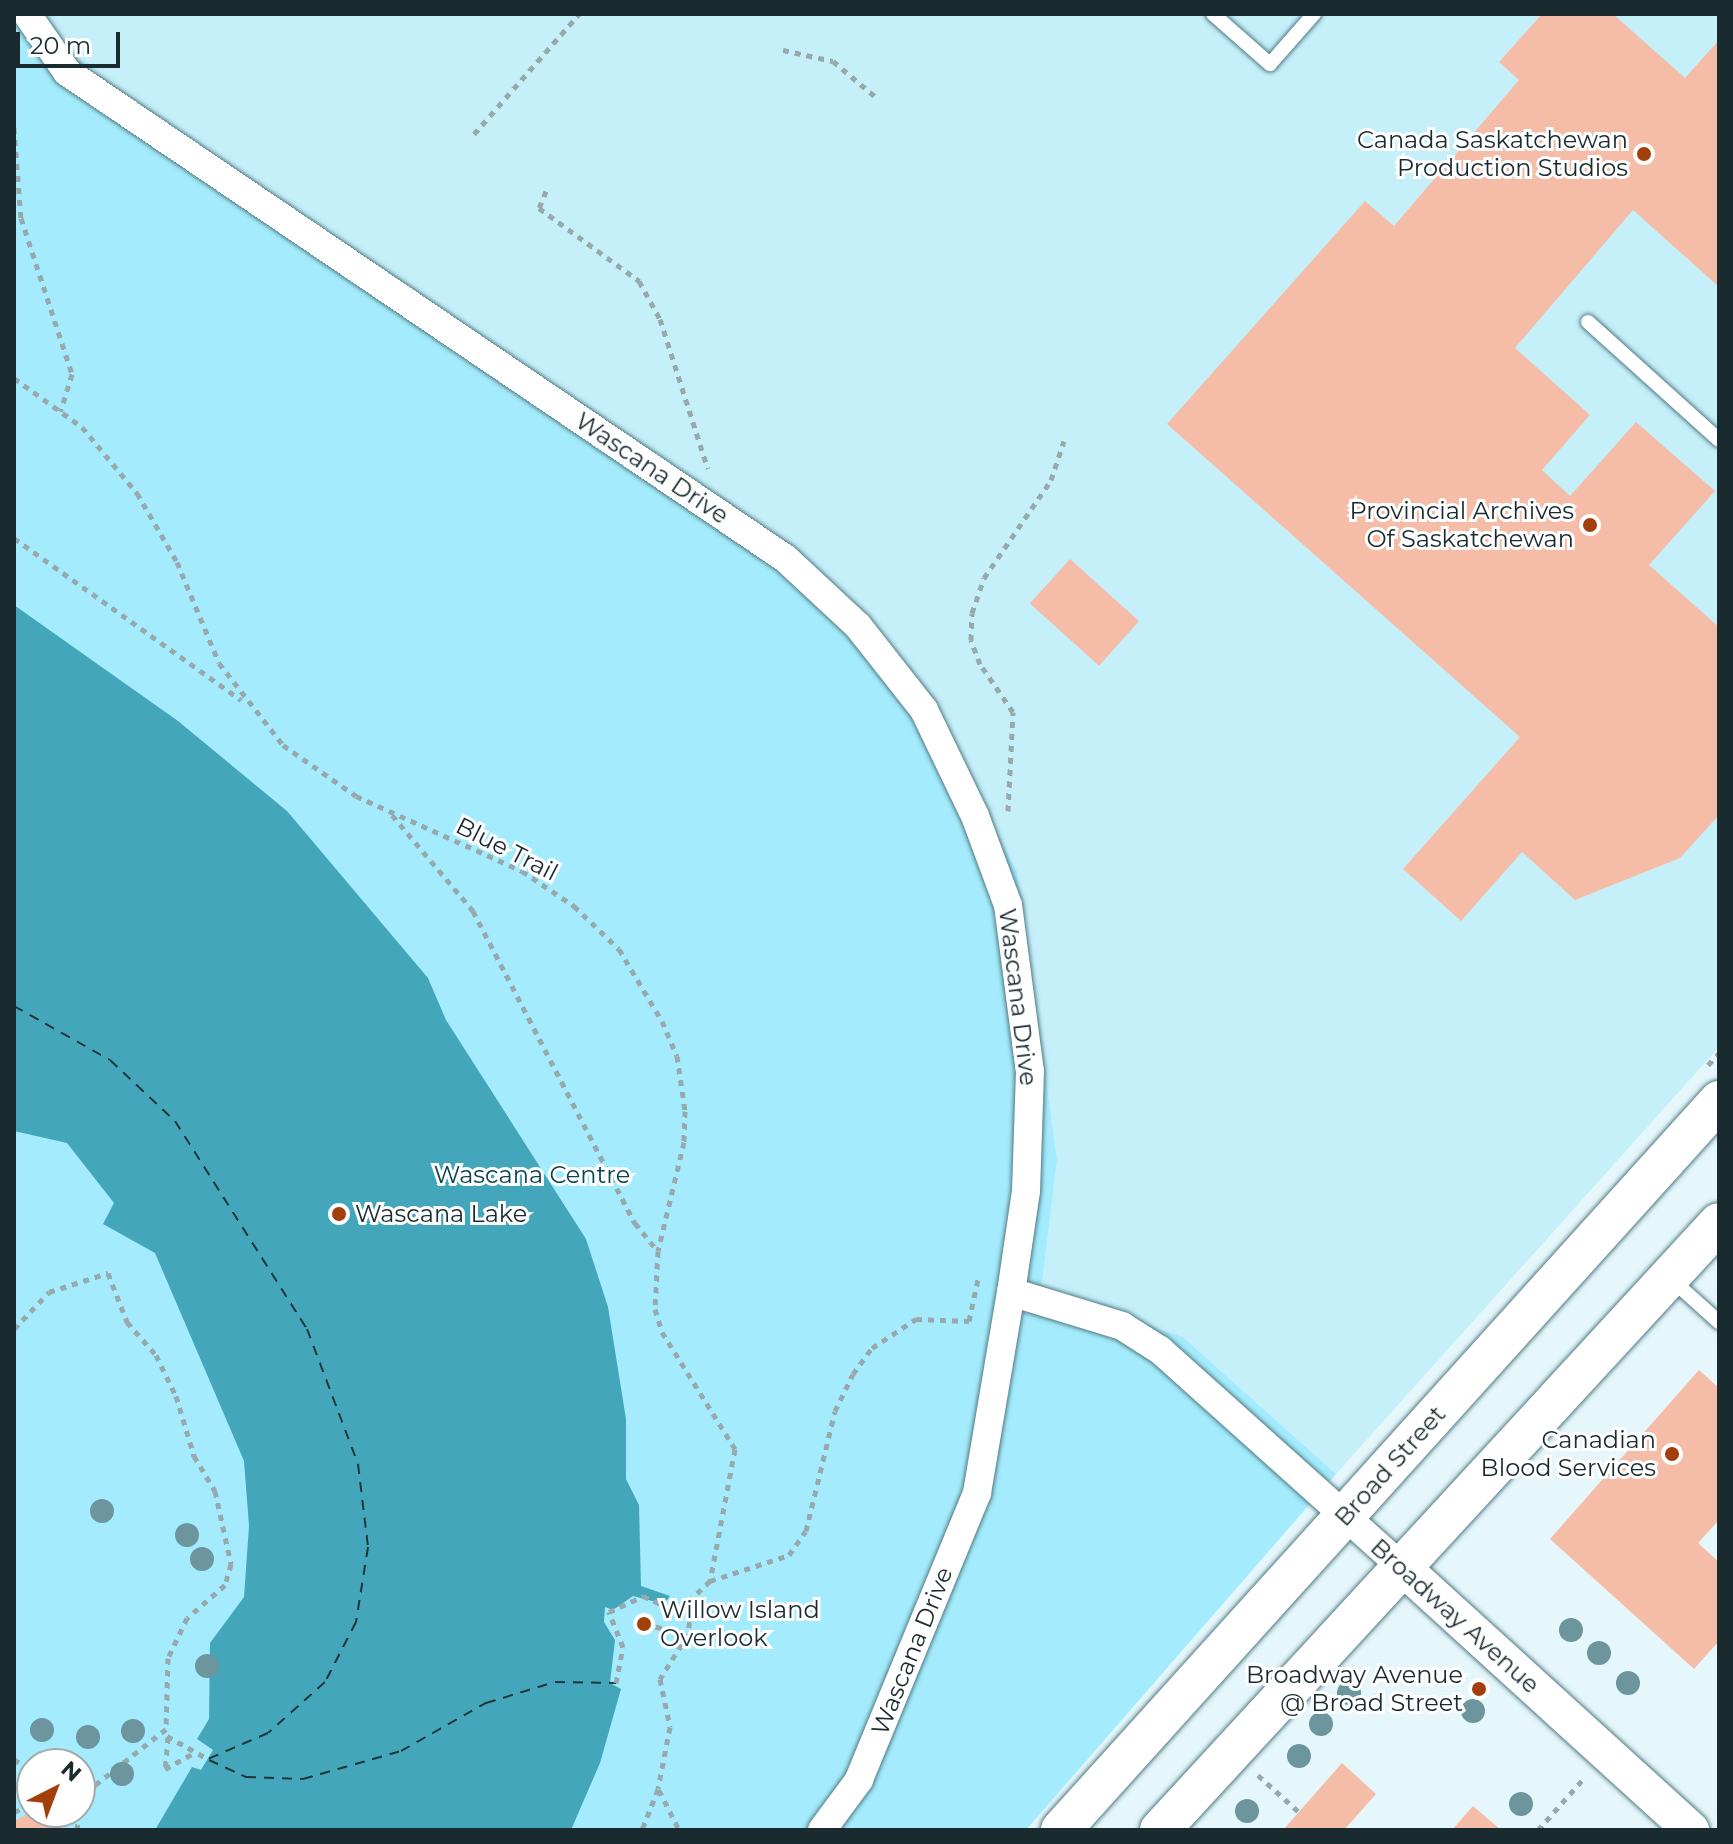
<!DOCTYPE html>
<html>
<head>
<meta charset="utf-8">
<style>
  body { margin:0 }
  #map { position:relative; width:1733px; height:1844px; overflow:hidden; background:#e5f7fb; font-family:Montserrat,sans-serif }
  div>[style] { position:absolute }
  .built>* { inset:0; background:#c5f0fa }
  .green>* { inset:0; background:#a4ecfd }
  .water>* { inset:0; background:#43a6bb }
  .ferry>* { height:2px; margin-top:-1px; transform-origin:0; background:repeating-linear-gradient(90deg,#1e353a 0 10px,transparent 0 18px) }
  .building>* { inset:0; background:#f5bda7; transform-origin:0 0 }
  .path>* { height:5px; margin-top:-2.5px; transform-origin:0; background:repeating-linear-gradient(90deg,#97a9ad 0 6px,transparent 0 12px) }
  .roads { filter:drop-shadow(0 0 2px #517a84) drop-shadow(0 0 2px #517a84) }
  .service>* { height:14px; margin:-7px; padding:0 7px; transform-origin:7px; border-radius:7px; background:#fff }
  .minor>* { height:28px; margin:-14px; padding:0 14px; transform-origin:14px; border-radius:14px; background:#fff }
  .tertiary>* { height:36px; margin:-18px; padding:0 18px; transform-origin:18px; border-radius:18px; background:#fff }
  .secondary>* { height:40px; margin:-20px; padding:0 20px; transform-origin:20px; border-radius:20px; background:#fff }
  .trees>* { width:24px; height:24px; margin:-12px; border-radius:50%; background:#6c959e }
  .dots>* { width:22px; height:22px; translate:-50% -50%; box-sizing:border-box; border:4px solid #fff; border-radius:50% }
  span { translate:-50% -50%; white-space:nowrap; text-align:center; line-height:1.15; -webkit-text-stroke:6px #fff; paint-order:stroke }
  .poi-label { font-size:24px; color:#1a2b2f }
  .right { translate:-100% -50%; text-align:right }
  .left { translate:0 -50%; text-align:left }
  .street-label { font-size:24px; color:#1a2b2f }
  .park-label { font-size:24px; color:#094551 }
  .frame { position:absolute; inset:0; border:16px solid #1a2b2f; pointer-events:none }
  .north { position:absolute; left:16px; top:1748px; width:80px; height:80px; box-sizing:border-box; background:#fff; border:2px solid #a3aaac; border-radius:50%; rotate:42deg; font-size:22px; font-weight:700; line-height:32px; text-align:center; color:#1a2b2f }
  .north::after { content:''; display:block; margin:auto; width:28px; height:36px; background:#a33f0a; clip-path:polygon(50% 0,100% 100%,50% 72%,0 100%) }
  .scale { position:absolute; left:16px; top:32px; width:104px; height:36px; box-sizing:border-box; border:4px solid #1a2b2f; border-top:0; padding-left:10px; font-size:24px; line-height:28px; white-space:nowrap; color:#1a2b2f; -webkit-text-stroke:6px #fff; paint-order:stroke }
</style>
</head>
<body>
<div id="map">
  <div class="built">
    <div style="clip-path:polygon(44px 14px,1719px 14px,1719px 1047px,1336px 1474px,1183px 1337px,1040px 1289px,1057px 1160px,795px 549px,78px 67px)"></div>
  </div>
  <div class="green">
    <div style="clip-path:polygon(evenodd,14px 14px,78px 67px,795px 549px,930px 706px,1017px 872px,1057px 1160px,1041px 1289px,1183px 1337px,1336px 1474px,1026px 1830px,14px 1830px,14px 14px,32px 1764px,80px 1764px,80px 1812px,32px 1812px,32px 1764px)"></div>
  </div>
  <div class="water">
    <div style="clip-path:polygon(14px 605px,178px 721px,287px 811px,428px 978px,446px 1020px,586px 1239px,608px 1307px,626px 1419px,626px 1479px,639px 1505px,641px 1586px,670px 1596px,664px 1604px,633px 1596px,613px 1610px,605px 1607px,604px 1622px,615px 1640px,610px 1683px,621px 1689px,600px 1763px,571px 1830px,155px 1830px,192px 1767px,201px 1770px,213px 1750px,197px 1739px,209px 1719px,210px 1643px,244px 1597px,249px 1526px,244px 1461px,155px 1253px,103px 1224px,114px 1203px,67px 1143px,14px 1131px)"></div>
  </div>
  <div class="ferry">
    <div style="left:14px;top:1006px;width:110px;rotate:29.4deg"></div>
    <div style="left:110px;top:1060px;width:89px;rotate:43.2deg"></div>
    <div style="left:175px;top:1121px;width:246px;rotate:57.6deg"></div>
    <div style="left:307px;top:1329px;width:144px;rotate:69.3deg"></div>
    <div style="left:358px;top:1464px;width:84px;rotate:83.1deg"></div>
    <div style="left:368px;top:1547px;width:76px;rotate:99.1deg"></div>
    <div style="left:356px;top:1622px;width:68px;rotate:117.3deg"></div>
    <div style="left:325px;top:1682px;width:76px;rotate:138.2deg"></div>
    <div style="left:268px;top:1733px;width:65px;rotate:156.6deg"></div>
    <div style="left:209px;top:1760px;width:41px;rotate:24.7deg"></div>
    <div style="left:246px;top:1777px;width:57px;rotate:2deg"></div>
    <div style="left:303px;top:1779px;width:102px;rotate:-15.9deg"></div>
    <div style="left:401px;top:1751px;width:98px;rotate:-29.5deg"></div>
    <div style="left:486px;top:1703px;width:72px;rotate:-16.9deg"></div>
    <div style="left:555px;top:1682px;width:61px;rotate:0.9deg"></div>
  </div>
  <div class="building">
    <div style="clip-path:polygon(1542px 14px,1613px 14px,1685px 78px,1719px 40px,1719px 287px,1633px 210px,1515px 348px,1590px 415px,1542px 470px,1570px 496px,1636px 422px,1715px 491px,1649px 565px,1719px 627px,1719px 815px,1680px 858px,1575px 900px,1522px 852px,1461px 921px,1403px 869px,1520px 737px,1167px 424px,1365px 201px,1394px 226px,1519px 80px,1499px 62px)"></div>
    <div style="left:1070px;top:559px;width:93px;height:60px;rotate:42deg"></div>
    <div style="clip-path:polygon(1699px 1370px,1719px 1388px,1719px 1520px,1698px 1543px,1719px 1562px,1719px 1641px,1694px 1669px,1550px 1539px)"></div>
    <div style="clip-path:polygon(1342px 1763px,1376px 1794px,1344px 1830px,1283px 1830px)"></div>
    <div style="clip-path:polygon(1473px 1806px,1501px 1830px,1452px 1830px)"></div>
    <div style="clip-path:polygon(31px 1812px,53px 1812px,63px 1830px,14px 1830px,14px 1821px)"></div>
  </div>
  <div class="path">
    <div style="left:783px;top:50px;width:51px;rotate:12.4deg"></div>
    <div style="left:833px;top:61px;width:57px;rotate:40.1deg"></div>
    <div style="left:14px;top:128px;width:90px;rotate:85.6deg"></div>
    <div style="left:21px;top:218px;width:164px;rotate:71.9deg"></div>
    <div style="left:72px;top:374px;width:39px;rotate:107deg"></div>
    <div style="left:474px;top:134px;width:159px;rotate:-48.8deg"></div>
    <div style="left:546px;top:191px;width:18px;rotate:112deg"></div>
    <div style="left:539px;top:208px;width:124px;rotate:36.1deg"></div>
    <div style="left:639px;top:281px;width:43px;rotate:61.1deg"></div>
    <div style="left:660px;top:319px;width:157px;rotate:72.3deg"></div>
    <div style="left:14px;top:378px;width:84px;rotate:35.8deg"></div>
    <div style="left:82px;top:427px;width:86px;rotate:50.2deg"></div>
    <div style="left:137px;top:493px;width:80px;rotate:59.9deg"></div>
    <div style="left:177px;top:562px;width:109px;rotate:67.4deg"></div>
    <div style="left:219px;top:663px;width:104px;rotate:52deg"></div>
    <div style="left:283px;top:745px;width:89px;rotate:34.9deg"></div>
    <div style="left:356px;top:796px;width:182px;rotate:24.3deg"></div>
    <div style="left:522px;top:871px;width:63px;rotate:33.9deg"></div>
    <div style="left:574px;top:906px;width:62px;rotate:43.7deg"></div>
    <div style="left:619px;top:949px;width:84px;rotate:59.2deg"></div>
    <div style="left:662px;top:1021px;width:38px;rotate:67deg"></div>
    <div style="left:677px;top:1056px;width:56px;rotate:81.7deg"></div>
    <div style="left:685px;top:1111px;width:31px;rotate:92deg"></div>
    <div style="left:684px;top:1142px;width:112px;rotate:103.4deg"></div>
    <div style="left:658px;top:1251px;width:58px;rotate:93deg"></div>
    <div style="left:655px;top:1309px;width:24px;rotate:73deg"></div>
    <div style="left:662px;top:1332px;width:138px;rotate:58deg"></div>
    <div style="left:735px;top:1449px;width:134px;rotate:100.7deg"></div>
    <div style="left:710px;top:1581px;width:25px;rotate:137deg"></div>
    <div style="left:692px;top:1598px;width:36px;rotate:96deg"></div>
    <div style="left:688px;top:1634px;width:53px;rotate:121.9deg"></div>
    <div style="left:660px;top:1679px;width:49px;rotate:78.2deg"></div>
    <div style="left:670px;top:1727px;width:63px;rotate:101deg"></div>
    <div style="left:658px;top:1789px;width:44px;rotate:111.3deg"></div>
    <div style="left:14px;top:538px;width:279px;rotate:35.5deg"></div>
    <div style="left:1008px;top:811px;width:99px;rotate:-87.1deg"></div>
    <div style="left:1013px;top:712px;width:58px;rotate:-124.5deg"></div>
    <div style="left:980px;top:664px;width:26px;rotate:-111deg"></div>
    <div style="left:971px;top:640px;width:27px;rotate:-88deg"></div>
    <div style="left:972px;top:613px;width:37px;rotate:-71deg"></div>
    <div style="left:984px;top:578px;width:119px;rotate:-55.6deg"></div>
    <div style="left:1051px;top:480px;width:41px;rotate:-71.6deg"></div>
    <div style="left:392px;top:815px;width:126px;rotate:49.8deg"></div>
    <div style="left:473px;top:911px;width:352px;rotate:62.6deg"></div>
    <div style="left:635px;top:1223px;width:36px;rotate:51deg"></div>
    <div style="left:1708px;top:1065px;width:16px;rotate:-47deg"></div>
    <div style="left:14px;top:1329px;width:51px;rotate:-46.6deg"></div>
    <div style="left:49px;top:1292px;width:62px;rotate:-17.9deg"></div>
    <div style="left:108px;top:1273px;width:53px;rotate:68.8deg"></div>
    <div style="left:127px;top:1322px;width:44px;rotate:48.7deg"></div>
    <div style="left:156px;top:1355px;width:46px;rotate:64deg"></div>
    <div style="left:176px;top:1396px;width:63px;rotate:73.3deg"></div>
    <div style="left:194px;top:1456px;width:41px;rotate:59deg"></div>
    <div style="left:215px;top:1491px;width:75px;rotate:77.6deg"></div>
    <div style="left:231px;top:1564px;width:22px;rotate:106deg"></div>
    <div style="left:225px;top:1585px;width:50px;rotate:139deg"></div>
    <div style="left:187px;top:1618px;width:44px;rotate:115.4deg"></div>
    <div style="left:168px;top:1658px;width:71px;rotate:91.6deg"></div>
    <div style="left:166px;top:1729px;width:90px;rotate:141.7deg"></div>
    <div style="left:95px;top:1785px;width:15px;rotate:-172deg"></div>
    <div style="left:710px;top:1581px;width:83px;rotate:-18.2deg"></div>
    <div style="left:789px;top:1555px;width:29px;rotate:-55deg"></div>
    <div style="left:806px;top:1531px;width:123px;rotate:-76.4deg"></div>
    <div style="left:835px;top:1411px;width:41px;rotate:-64.1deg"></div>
    <div style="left:853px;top:1374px;width:32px;rotate:-54deg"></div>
    <div style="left:872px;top:1348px;width:53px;rotate:-33.4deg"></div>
    <div style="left:916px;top:1319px;width:53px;rotate:2.2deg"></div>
    <div style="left:969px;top:1321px;width:43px;rotate:-77.9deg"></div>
    <div style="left:644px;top:1624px;width:45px;rotate:12.8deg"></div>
    <div style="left:616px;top:1683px;width:37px;rotate:-79deg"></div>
    <div style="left:623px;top:1647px;width:38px;rotate:-112deg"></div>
    <div style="left:609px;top:1612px;width:38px;rotate:-25deg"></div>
    <div style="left:643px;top:1596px;width:48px;rotate:24.4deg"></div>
    <div style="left:167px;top:1736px;width:47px;rotate:29.3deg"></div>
    <div style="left:168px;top:1737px;width:32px;rotate:95deg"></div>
    <div style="left:165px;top:1769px;width:35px;rotate:-29deg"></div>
    <div style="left:14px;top:1759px;width:22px;rotate:36deg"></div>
    <div style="left:1258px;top:1775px;width:55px;rotate:42.1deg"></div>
    <div style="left:659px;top:1790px;width:45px;rotate:63.4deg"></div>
    <div style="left:80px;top:1810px;width:29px;rotate:-59deg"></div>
    <div style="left:14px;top:1812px;width:19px;rotate:-21deg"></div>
    <div style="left:77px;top:1830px;width:18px;rotate:-84deg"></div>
    <div style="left:1538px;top:1830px;width:71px;rotate:-48.4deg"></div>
  </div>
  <div class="roads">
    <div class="service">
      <div style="left:1213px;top:14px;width:76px;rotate:41.3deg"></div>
      <div style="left:1270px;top:64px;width:67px;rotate:-48.7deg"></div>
      <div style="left:1588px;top:322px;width:176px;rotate:42deg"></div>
      <div style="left:1672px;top:1280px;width:63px;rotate:41.8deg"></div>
    </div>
    <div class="minor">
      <div style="left:27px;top:14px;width:70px;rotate:55.4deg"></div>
      <div style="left:67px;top:72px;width:868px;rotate:34.11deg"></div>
      <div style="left:786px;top:559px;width:98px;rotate:42.9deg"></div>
      <div style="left:858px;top:626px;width:107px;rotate:51.8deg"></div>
      <div style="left:924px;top:710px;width:118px;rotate:64.3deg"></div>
      <div style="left:975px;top:816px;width:95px;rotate:69.7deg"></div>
      <div style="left:1008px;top:905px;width:167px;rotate:82.5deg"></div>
      <div style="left:1030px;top:1071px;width:120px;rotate:91.9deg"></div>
      <div style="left:1026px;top:1191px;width:102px;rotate:98.4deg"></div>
      <div style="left:1011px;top:1292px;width:204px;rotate:99.6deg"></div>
      <div style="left:977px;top:1493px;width:310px;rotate:112.4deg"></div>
      <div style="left:859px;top:1780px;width:62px;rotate:126.5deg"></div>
      <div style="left:1011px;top:1292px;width:116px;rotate:17deg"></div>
      <div style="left:1122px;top:1326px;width:45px;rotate:32.3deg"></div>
      <div style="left:1160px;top:1350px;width:325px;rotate:41.9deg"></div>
    </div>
    <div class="tertiary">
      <div style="left:1402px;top:1567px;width:391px;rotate:42.3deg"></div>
    </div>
    <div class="secondary">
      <div style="left:1061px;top:1830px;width:982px;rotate:-47.93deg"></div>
      <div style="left:1160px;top:1830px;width:825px;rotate:-47.36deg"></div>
    </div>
  </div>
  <div class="trees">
    <div style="left:102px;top:1511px"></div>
    <div style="left:187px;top:1535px"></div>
    <div style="left:202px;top:1559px"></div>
    <div style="left:1571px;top:1630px"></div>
    <div style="left:1599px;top:1653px"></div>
    <div style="left:207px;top:1666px"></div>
    <div style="left:1628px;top:1683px"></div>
    <div style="left:1349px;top:1693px"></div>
    <div style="left:1473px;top:1711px"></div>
    <div style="left:1321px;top:1724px"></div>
    <div style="left:42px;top:1730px"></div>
    <div style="left:133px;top:1731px"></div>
    <div style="left:88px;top:1737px"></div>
    <div style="left:1299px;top:1756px"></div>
    <div style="left:122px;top:1774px"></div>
    <div style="left:1521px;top:1804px"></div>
    <div style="left:1247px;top:1811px"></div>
  </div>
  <div class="dots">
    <div style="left:1644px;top:154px;background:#a33f0a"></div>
    <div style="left:1590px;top:525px;background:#a33f0a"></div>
    <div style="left:339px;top:1214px;background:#a33f0a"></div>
    <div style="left:1672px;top:1454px;background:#a33f0a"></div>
    <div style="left:644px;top:1624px;background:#a33f0a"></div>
    <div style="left:1479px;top:1689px;background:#a33f0a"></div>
  </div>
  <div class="poi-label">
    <span class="right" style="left:1628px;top:154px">Canada Saskatchewan<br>Production Studios</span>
    <span class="right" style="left:1574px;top:525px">Provincial Archives<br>Of Saskatchewan</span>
    <span class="left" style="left:355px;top:1214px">Wascana Lake</span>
    <span class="right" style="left:1656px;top:1454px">Canadian<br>Blood Services</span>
    <span class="left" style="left:660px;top:1624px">Willow Island<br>Overlook</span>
    <span class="right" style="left:1463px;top:1689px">Broadway Avenue<br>@ Broad Street</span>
  </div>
  <div class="street-label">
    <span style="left:652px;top:468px;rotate:34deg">Wascana Drive</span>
    <span style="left:507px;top:849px;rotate:27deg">Blue Trail</span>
    <span style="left:1018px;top:997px;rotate:83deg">Wascana Drive</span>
    <span style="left:1390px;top:1466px;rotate:-48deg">Broad Street</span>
    <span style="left:1455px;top:1616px;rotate:42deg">Broadway Avenue</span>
    <span style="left:912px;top:1651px;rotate:-68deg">Wascana Drive</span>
  </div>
  <div class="park-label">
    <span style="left:532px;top:1175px">Wascana Centre</span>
  </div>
  <div class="frame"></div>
  <div class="north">N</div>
  <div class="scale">20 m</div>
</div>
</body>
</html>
